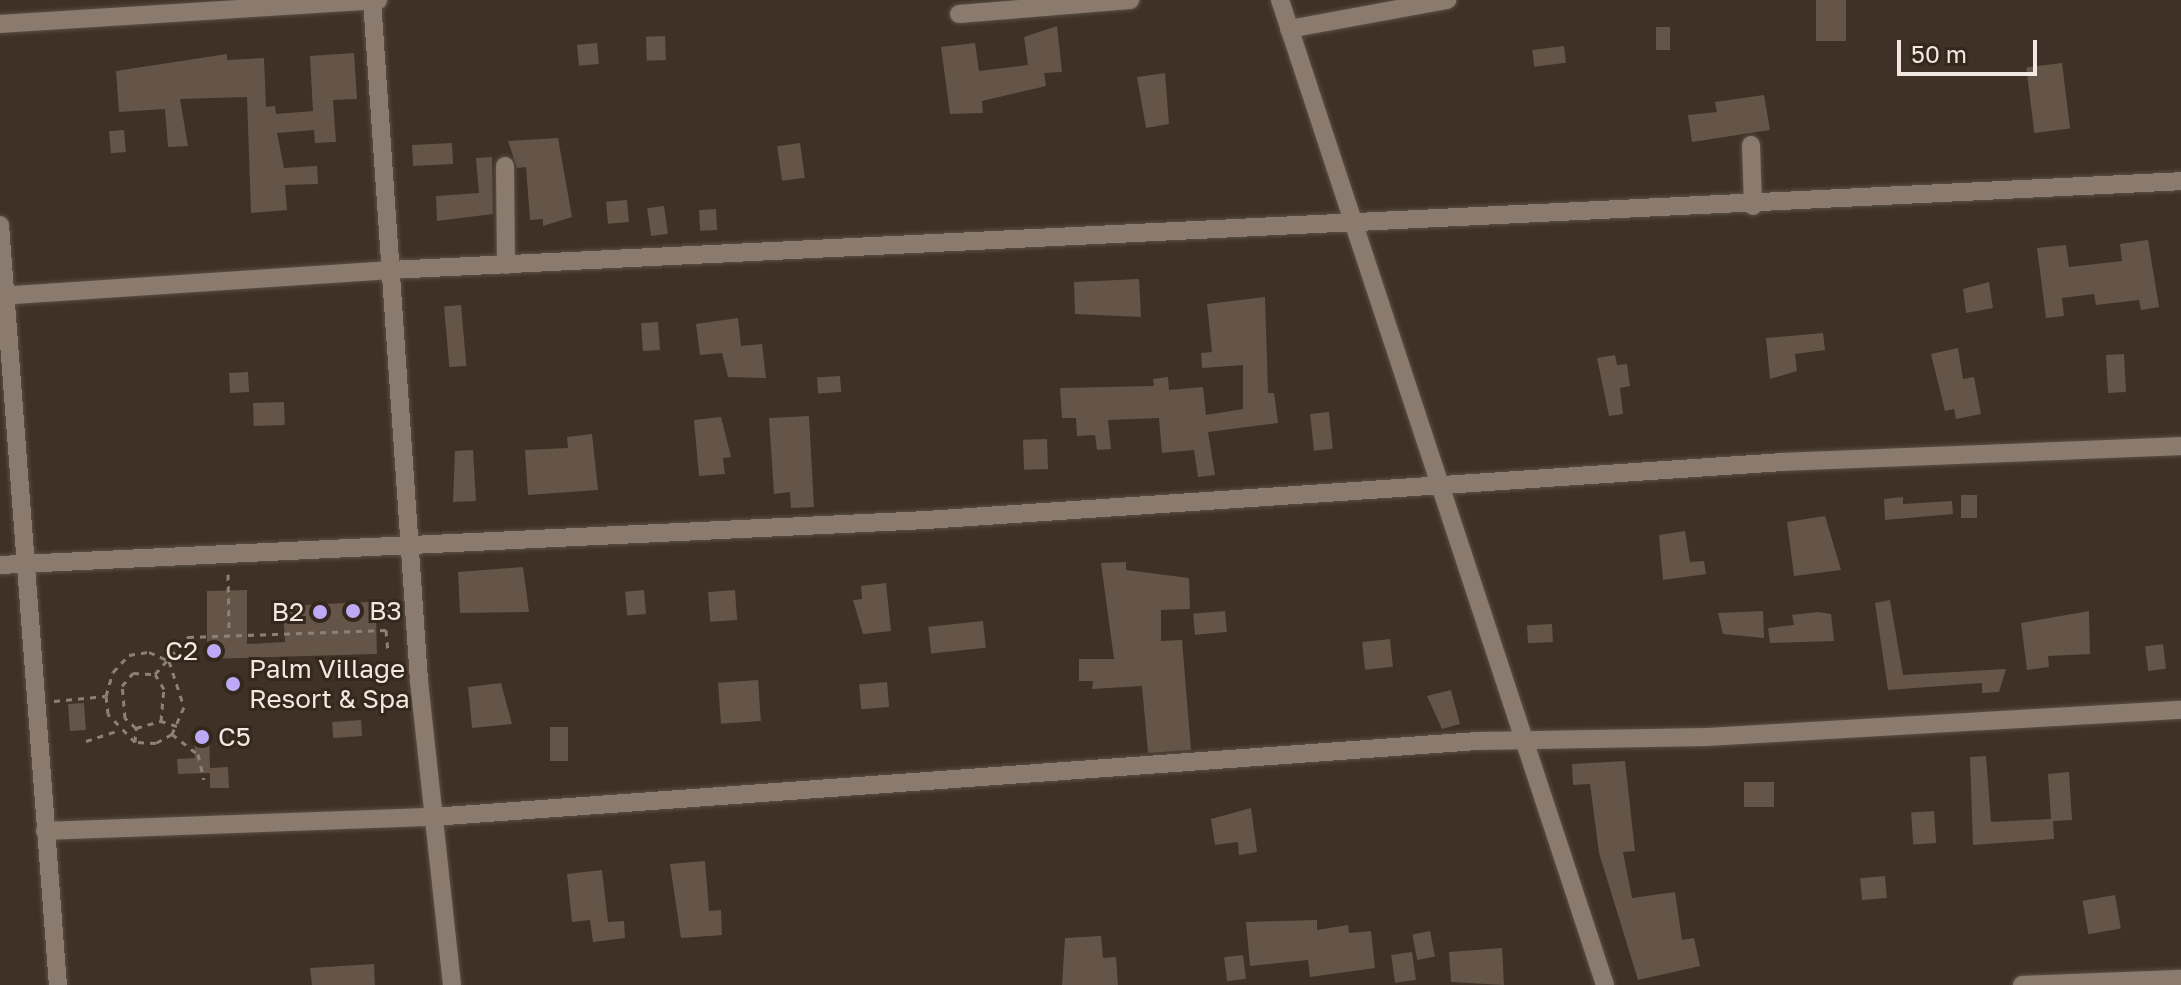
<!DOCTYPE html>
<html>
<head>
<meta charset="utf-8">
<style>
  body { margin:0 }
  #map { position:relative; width:2181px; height:985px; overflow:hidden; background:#3f3125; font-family:"Golos Text",sans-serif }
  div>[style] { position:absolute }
  .building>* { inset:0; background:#645548; transform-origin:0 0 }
  .path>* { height:3px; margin-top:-1.5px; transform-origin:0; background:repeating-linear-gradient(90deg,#8d8076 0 6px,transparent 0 12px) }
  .roads { filter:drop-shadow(0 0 2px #5a4f45) drop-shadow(0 0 2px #5a4f45) }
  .minor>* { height:18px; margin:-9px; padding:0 9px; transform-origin:9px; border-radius:9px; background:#8b7b6e }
  .dots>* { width:22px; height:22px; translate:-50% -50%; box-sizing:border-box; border:4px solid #34271c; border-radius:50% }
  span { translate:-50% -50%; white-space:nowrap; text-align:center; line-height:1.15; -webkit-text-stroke:6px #34271c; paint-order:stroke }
  .poi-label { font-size:26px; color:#f2e8e1 }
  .left { translate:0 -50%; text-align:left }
  .right { translate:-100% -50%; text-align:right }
  .scale { position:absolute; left:1897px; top:40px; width:140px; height:36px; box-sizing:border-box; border:4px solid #f2e8e1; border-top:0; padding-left:10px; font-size:24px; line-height:28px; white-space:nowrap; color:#f2e8e1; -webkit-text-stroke:6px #34271c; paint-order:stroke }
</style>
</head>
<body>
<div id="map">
  <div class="building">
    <div style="left:1816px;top:0;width:30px;height:41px"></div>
    <div style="clip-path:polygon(1057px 26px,1062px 72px,1044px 73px,1046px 86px,982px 101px,983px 113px,950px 114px,941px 47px,975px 43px,979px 71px,1028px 65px,1024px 37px)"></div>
    <div style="left:1656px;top:27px;width:14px;height:23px"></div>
    <div style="left:665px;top:36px;width:24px;height:19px;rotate:88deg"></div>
    <div style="left:597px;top:43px;width:21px;height:20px;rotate:85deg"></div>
    <div style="left:1564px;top:46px;width:17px;height:32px;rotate:83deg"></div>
    <div style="clip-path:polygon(354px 53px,357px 99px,333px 100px,336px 142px,315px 143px,314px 130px,277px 133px,284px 168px,317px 166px,318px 184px,285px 185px,287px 210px,251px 213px,247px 97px,180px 99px,188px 146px,168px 147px,165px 109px,119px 112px,116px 71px,227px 54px,227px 60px,264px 58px,266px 107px,275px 106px,276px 114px,313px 111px,310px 56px)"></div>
    <div style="left:2062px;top:63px;width:66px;height:36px;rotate:83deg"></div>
    <div style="clip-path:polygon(1165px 73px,1169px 124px,1146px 128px,1137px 77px)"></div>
    <div style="clip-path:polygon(1764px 95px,1770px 130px,1692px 142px,1688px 115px,1717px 112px,1715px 102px)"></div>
    <div style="left:124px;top:130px;width:22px;height:15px;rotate:85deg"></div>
    <div style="clip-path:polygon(558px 138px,572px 217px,543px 226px,543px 219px,530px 220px,526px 167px,517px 168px,508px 141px)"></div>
    <div style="left:452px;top:143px;width:21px;height:40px;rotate:87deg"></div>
    <div style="left:800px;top:143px;width:35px;height:23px;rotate:82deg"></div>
    <div style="clip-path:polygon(492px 157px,493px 214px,437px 221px,436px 196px,479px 193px,476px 158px)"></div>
    <div style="left:627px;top:200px;width:22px;height:21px;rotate:85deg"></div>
    <div style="left:664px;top:206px;width:28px;height:17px;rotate:82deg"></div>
    <div style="left:716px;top:209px;width:21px;height:17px;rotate:87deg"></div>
    <div style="clip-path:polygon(2148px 240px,2159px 307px,2141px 310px,2139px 300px,2096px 305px,2094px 294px,2062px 298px,2064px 316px,2046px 318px,2037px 248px,2066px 245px,2069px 267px,2122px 261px,2120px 244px)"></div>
    <div style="clip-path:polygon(1139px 279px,1141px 317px,1075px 314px,1074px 282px)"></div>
    <div style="clip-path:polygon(1989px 282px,1993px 308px,1966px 313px,1963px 289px)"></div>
    <div style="clip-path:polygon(1265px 297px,1268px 393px,1274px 393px,1278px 423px,1208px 432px,1215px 475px,1198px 477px,1194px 450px,1162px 453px,1159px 418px,1108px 420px,1111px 449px,1097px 450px,1095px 435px,1077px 436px,1076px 418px,1062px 418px,1060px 388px,1154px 386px,1153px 379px,1168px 377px,1169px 390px,1203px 387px,1206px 415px,1243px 409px,1243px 365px,1202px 368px,1201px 353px,1212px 352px,1207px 304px)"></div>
    <div style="left:461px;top:305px;width:61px;height:17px;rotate:85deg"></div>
    <div style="clip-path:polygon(738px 318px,741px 346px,762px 344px,766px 378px,728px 377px,722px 353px,700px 355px,696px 324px)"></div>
    <div style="left:658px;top:322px;width:28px;height:17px;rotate:86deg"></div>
    <div style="clip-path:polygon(1823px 333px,1825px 350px,1795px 354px,1797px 371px,1770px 379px,1766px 338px)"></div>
    <div style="clip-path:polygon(1958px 348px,1963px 379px,1974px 377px,1981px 414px,1956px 419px,1954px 409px,1945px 411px,1931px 354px)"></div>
    <div style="left:2124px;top:354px;width:38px;height:18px;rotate:87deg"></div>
    <div style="clip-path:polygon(1615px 355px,1617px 365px,1627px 364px,1630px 386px,1620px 388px,1623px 414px,1609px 416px,1597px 358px)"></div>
    <div style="left:248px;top:372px;width:20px;height:19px;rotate:87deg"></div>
    <div style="left:840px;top:376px;width:16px;height:23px;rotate:86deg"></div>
    <div style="left:284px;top:402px;width:23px;height:31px;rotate:88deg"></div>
    <div style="left:1329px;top:412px;width:37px;height:19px;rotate:84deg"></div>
    <div style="clip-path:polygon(809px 416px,814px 507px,791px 508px,790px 492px,774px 494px,769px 418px)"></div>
    <div style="clip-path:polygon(721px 417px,731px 457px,723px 458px,725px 474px,699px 476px,694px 420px)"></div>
    <div style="clip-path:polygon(592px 434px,598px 490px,528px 495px,525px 450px,568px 448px,567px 437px)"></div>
    <div style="left:1047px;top:439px;width:30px;height:24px;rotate:88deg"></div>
    <div style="clip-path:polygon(473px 450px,476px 501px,453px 502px,455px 451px)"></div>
    <div style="left:1961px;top:495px;width:16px;height:23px"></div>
    <div style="clip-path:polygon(1903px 497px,1903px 504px,1952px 501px,1953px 514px,1885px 520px,1884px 499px)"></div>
    <div style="clip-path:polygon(1825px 516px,1841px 570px,1794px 576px,1787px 522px)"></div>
    <div style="clip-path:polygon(1685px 531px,1690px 562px,1704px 561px,1706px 574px,1663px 580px,1659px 535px)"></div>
    <div style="clip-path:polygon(1126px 562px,1126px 570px,1189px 578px,1190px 609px,1161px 610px,1161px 641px,1182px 640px,1191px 750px,1148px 753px,1142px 686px,1092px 689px,1093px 681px,1079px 681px,1079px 659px,1114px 659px,1101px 563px)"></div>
    <div style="clip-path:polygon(523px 567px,529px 612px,460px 613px,458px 572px)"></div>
    <div style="clip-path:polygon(886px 583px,891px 631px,863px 634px,853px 600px,862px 599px,861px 586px)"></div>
    <div style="clip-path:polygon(247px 590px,247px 644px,285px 642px,283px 606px,390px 601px,390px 616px,376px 617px,377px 654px,207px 659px,207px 591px)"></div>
    <div style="left:644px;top:590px;width:24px;height:19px;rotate:85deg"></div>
    <div style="left:735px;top:590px;width:30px;height:27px;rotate:86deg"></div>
    <div style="clip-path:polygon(1890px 600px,1903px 675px,2006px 669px,1999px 692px,1982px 693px,1982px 683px,1888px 690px,1875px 603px)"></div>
    <div style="left:1225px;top:611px;width:21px;height:32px;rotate:85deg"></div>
    <div style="clip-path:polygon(1763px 611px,1764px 638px,1723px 634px,1718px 613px)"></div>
    <div style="clip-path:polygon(2089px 611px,2090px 654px,2048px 656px,2049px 667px,2027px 670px,2021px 623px)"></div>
    <div style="clip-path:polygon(1818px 612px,1831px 614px,1834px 641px,1770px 643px,1768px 628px,1794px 625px,1792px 615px)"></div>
    <div style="left:983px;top:621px;width:27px;height:55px;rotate:84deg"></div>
    <div style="left:1552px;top:624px;width:18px;height:25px;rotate:87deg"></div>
    <div style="left:1390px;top:639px;width:28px;height:28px;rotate:84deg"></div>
    <div style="left:2163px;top:644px;width:25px;height:18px;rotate:83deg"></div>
    <div style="left:758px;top:680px;width:41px;height:40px;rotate:86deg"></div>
    <div style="left:887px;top:682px;width:25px;height:28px;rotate:85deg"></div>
    <div style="clip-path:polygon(501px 683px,512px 724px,472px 728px,468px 687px)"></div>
    <div style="clip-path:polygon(1451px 690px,1460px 724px,1442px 729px,1427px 696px)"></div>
    <div style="left:84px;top:703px;width:27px;height:16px;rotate:86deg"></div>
    <div style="left:361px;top:720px;width:16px;height:29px;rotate:86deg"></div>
    <div style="left:550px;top:727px;width:18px;height:34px"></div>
    <div style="clip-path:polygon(194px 729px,209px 729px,210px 768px,228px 767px,229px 788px,210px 788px,210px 773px,178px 774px,177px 759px,195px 758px)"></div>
    <div style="clip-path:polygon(1986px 756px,1991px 822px,2051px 819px,2048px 774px,2069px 772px,2072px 820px,2053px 821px,2054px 839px,1973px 845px,1970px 757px)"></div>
    <div style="clip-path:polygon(1625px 761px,1635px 851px,1623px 852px,1632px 898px,1675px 892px,1682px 940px,1694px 938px,1700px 966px,1638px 980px,1599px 853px,1590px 784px,1573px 785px,1572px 764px)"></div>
    <div style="left:1744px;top:782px;width:30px;height:25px"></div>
    <div style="clip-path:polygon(1251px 808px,1257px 852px,1239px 855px,1238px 842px,1215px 845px,1211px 819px)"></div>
    <div style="left:1934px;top:811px;width:32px;height:23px;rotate:86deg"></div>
    <div style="clip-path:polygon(705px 861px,709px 911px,721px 910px,722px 935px,681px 938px,670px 864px)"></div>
    <div style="clip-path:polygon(602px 870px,608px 922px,624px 921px,625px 938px,593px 942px,590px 920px,572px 922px,567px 874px)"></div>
    <div style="left:1885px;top:876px;width:22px;height:25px;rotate:85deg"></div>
    <div style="left:2115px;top:895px;width:34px;height:33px;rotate:80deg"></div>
    <div style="clip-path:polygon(1317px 920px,1317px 930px,1348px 925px,1349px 933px,1371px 931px,1375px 968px,1310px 977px,1308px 960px,1250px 966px,1246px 922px)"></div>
    <div style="left:1430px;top:931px;width:26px;height:18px;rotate:79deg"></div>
    <div style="clip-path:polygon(1101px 936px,1103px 958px,1116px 957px,1118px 985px,1062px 985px,1065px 938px)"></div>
    <div style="clip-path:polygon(1502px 948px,1504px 985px,1451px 982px,1449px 952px)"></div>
    <div style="left:1412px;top:952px;width:28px;height:21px;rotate:82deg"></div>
    <div style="left:1243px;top:955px;width:24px;height:19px;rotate:83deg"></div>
    <div style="clip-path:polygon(374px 964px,375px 985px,312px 985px,310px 968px)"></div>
  </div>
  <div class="path">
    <div style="left:228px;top:574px;width:60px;rotate:89deg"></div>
    <div style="left:54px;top:701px;width:52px;rotate:-5.5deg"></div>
    <div style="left:106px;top:696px;width:25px;rotate:-74deg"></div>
    <div style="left:113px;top:672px;width:23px;rotate:-47deg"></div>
    <div style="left:129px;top:655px;width:20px;rotate:-9deg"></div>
    <div style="left:149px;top:652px;width:22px;rotate:24deg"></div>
    <div style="left:169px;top:661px;width:48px;rotate:71.9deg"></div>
    <div style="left:184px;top:707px;width:30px;rotate:114deg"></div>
    <div style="left:172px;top:734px;width:18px;rotate:151deg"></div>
    <div style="left:156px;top:743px;width:21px;rotate:-177deg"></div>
    <div style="left:135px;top:742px;width:39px;rotate:-134deg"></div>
    <div style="left:108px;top:714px;width:18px;rotate:-96deg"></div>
    <div style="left:177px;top:726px;width:17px;rotate:-163deg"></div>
    <div style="left:161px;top:721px;width:32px;rotate:-85deg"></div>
    <div style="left:164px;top:689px;width:17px;rotate:-121deg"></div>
    <div style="left:155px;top:674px;width:50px;rotate:-48.3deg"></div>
    <div style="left:188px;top:637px;width:198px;rotate:-2deg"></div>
    <div style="left:386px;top:630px;width:22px;rotate:85deg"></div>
    <div style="left:136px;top:728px;width:15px;rotate:-138deg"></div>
    <div style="left:125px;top:718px;width:32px;rotate:-95deg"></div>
    <div style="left:122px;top:686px;width:17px;rotate:-50deg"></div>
    <div style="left:133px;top:673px;width:22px;rotate:3deg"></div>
    <div style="left:172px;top:734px;width:33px;rotate:38deg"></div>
    <div style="left:198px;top:754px;width:26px;rotate:77deg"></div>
    <div style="left:86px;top:741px;width:35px;rotate:-18deg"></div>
    <div style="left:135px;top:742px;width:14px;rotate:-86deg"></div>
    <div style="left:136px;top:728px;width:26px;rotate:-16deg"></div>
  </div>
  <div class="roads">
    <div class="minor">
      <div style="left:372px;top:0;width:683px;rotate:86.05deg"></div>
      <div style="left:419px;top:681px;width:306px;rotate:83.8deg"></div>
      <div style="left:1280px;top:0;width:1037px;rotate:71.74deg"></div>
      <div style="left:959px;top:14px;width:172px;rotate:-4.7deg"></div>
      <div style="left:0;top:24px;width:379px;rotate:-3.6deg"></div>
      <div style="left:1289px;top:29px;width:161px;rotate:-10.4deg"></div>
      <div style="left:1751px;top:145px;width:61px;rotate:88.1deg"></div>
      <div style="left:505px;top:166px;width:99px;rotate:89.4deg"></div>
      <div style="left:0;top:225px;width:762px;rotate:85.64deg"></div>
      <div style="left:0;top:296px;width:391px;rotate:-3.8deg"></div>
      <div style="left:390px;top:270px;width:1793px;rotate:-2.84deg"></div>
      <div style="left:0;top:565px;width:927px;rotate:-2.78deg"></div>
      <div style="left:926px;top:520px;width:859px;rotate:-3.87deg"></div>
      <div style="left:1783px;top:462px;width:398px;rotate:-2.3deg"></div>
      <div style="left:45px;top:831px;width:387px;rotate:-2.1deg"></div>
      <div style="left:432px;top:817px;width:1049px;rotate:-4.16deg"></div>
      <div style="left:1478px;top:741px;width:229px;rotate:-1deg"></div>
      <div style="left:1707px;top:737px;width:475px;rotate:-3.3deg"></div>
      <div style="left:2022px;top:985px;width:159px;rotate:-2.2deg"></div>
    </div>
  </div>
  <div class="dots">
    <div style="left:353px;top:611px;background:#bda9f5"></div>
    <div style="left:320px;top:612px;background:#bda9f5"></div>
    <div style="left:214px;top:651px;background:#bda9f5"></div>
    <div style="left:233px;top:684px;background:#bda9f5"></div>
    <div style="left:202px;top:737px;background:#bda9f5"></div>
  </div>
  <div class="poi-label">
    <span class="left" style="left:369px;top:611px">B3</span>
    <span class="right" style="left:304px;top:612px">B2</span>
    <span class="right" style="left:198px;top:651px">C2</span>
    <span class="left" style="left:249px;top:684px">Palm Village<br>Resort &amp; Spa</span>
    <span class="left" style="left:218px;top:737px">C5</span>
  </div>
  <div class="scale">50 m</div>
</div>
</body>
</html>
